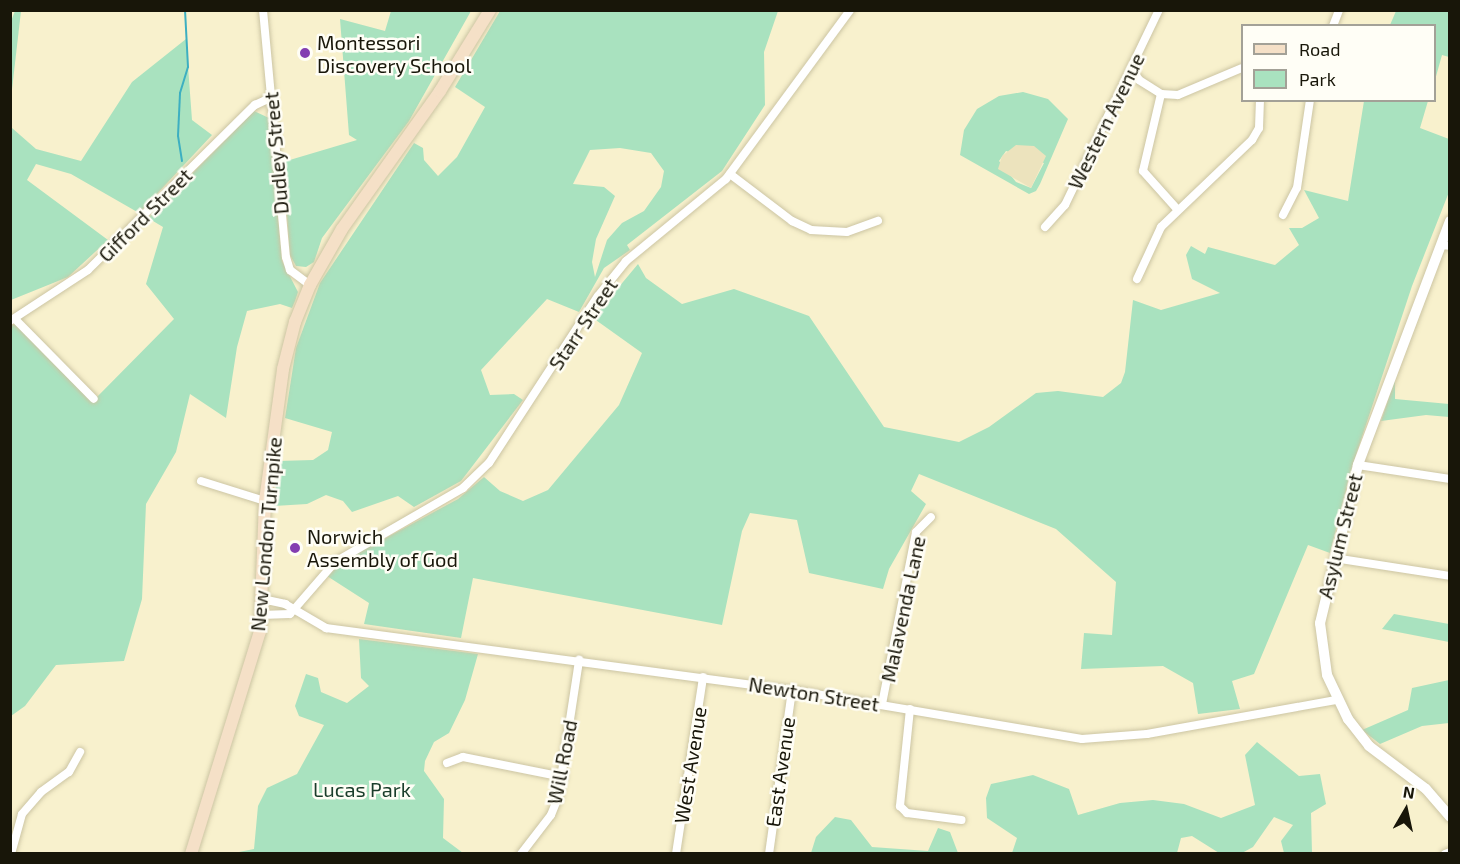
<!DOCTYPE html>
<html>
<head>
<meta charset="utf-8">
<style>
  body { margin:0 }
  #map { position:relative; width:1460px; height:864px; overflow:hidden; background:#f8f1cd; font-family:"Exo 2",sans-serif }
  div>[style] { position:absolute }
  .green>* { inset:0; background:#a9e2bf }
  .sand>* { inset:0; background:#ece3bd }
  .stream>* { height:2px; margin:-1px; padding:0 1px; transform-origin:1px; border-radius:1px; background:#3dafc1 }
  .roads { filter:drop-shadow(0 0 2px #ccc5a3) drop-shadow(0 0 2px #ccc5a3) }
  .minor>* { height:8px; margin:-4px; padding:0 4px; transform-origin:4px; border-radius:4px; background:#fff }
  .tertiary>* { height:10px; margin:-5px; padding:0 5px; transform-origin:5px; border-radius:5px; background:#fff }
  .secondary>* { height:12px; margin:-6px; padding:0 6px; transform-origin:6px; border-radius:6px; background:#f5e0c7 }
  .dots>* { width:16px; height:16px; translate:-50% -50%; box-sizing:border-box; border:3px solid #fffef6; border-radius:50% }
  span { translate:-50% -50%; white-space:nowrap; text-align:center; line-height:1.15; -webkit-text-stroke:5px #fffef6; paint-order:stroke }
  .poi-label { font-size:20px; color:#181609 }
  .left { translate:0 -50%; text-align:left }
  .street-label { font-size:20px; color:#181609 }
  .park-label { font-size:20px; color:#1a3d2a }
  .frame { position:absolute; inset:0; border:12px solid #181609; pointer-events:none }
  .legend { position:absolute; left:1241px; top:24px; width:195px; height:78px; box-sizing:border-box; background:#fffef6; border:2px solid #a3a197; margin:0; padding:8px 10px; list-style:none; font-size:18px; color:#181609 }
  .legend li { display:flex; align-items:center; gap:12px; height:30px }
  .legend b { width:30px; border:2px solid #a3a197 }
  .north { position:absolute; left:1376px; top:780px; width:60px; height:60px; -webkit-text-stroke:4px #fffef6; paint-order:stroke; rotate:9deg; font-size:16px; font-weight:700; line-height:24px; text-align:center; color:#181609 }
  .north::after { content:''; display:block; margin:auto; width:21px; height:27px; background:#181609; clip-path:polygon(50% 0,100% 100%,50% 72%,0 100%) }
</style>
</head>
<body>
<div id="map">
  <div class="green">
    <div style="clip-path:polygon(15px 11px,21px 11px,11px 98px,11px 21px)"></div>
    <div style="clip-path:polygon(391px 11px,471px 11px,409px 121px,322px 238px,314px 262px,306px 267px,296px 266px,290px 255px,283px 162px,357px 140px,349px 135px,340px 19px,385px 31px)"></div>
    <div style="clip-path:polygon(evenodd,500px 11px,778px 11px,764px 52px,765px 105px,722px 171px,627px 245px,630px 250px,604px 268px,579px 312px,547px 299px,481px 370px,490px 395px,514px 394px,523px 400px,461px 481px,414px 507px,398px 496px,352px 512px,343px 501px,326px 495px,307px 504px,274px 506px,278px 461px,313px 460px,328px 450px,332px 432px,285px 418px,296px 348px,320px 283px,414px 143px,423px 148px,424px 160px,438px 176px,457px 157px,485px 107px,455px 87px,500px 11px,620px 148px,651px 153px,664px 171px,661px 187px,644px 211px,622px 223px,607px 240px,595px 277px,592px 262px,596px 239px,615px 196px,604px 187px,573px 184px,590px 150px,620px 148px)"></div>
    <div style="clip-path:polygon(1396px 11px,1449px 11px,1449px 57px,1442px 55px,1435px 80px,1434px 26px,1390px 25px)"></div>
    <div style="clip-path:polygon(186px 39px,192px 120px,212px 135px,139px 213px,71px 174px,36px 164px,27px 180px,108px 240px,68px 277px,11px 300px,11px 102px,12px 128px,36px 149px,81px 161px,132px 82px)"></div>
    <div style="clip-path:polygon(evenodd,1023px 92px,1048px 99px,1068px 119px,1040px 184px,1036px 191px,1029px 194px,960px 155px,964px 130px,977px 109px,999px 96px,1023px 92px,1006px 151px,1044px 163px,1031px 188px,1016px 182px,999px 161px,1006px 151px)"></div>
    <div style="clip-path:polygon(1364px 101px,1428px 101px,1420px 128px,1449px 139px,1449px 192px,1412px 286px,1351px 470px,1330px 553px,1308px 545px,1254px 674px,1232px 681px,1240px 709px,1198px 714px,1193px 683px,1163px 666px,1081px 669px,1084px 633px,1112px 635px,1116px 582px,1056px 529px,919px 474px,911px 491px,926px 504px,889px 569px,883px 589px,809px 573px,797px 520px,750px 513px,742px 531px,722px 625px,473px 578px,461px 638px,364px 624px,369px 603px,327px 576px,347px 559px,458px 499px,484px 477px,500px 491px,523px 501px,548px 490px,619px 405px,642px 353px,593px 318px,638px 264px,646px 278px,682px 304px,734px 289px,809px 316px,884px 427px,959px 442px,989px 427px,1036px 393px,1058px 391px,1103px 397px,1121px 383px,1125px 372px,1133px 300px,1161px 310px,1220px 293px,1192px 279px,1186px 255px,1191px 246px,1205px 254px,1208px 247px,1275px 265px,1299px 245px,1289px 228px,1302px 228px,1319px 218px,1304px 190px,1348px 201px)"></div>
    <div style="clip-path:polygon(254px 111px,269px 118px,282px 261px,298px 292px,295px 301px,292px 308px,280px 304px,247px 311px,237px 347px,226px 418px,190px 394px,176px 452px,146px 504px,142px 599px,124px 661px,56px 665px,25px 706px,11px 716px,11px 326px,22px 321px,95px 399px,174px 319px,146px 284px,163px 227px,148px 218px)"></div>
    <div style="clip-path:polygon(1395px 380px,1395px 399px,1449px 404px,1449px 417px,1426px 415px,1381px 421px)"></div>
    <div style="clip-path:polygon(1394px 614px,1449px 624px,1449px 642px,1382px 629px)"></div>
    <div style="clip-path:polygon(359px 639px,478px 654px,465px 700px,449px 733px,434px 742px,425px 761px,424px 771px,444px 799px,443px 838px,463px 853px,234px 853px,254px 849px,258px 806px,267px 788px,297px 774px,324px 725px,299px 716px,295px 706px,306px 674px,318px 678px,321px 692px,347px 703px,369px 686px,361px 678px)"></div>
    <div style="clip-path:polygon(1449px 680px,1449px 723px,1422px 726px,1380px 744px,1362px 730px,1408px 710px,1412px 688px)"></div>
    <div style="clip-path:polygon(1257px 742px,1299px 776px,1320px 774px,1326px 804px,1311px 813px,1312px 853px,1284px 853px,1281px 841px,1293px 825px,1274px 817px,1253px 847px,1242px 853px,1219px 853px,1192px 836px,1181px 838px,1177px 853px,1012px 853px,1017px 838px,987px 818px,986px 798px,991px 784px,1033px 775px,1069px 789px,1078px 815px,1120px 803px,1153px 800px,1184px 804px,1221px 818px,1255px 805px,1245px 755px)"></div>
    <div style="clip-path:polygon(835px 817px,851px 820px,872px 847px,928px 851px,938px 828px,950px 832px,958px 853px,811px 853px,816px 837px)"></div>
  </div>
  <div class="sand">
    <div style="clip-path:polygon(1016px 145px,1034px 146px,1046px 156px,1031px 188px,998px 169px,1002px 156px)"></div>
  </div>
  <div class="stream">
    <div style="left:182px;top:161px;width:25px;rotate:-99deg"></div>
    <div style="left:178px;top:136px;width:43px;rotate:-87.3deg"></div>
    <div style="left:180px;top:93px;width:27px;rotate:-73deg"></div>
    <div style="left:188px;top:67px;width:57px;rotate:-93deg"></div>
  </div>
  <div class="roads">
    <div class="minor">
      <div style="left:263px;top:10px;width:248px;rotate:84.7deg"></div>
      <div style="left:286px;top:257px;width:14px;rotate:73deg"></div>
      <div style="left:290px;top:270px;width:25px;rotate:37deg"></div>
      <div style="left:1333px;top:26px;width:17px;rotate:-69deg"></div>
      <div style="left:1131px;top:68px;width:14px;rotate:56deg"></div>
      <div style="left:1139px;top:80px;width:26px;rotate:32deg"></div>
      <div style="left:1161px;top:94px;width:17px;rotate:3deg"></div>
      <div style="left:1178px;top:95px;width:69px;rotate:-22.9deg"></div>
      <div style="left:1161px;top:94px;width:79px;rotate:103.2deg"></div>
      <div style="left:1143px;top:171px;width:51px;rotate:48.2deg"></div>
      <div style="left:730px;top:174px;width:78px;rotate:37.2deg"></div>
      <div style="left:792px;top:221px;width:21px;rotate:25deg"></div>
      <div style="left:811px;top:230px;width:36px;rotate:3deg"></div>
      <div style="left:847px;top:232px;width:33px;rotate:-20deg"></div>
      <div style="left:1283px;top:215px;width:30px;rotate:-63deg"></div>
      <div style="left:1297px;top:188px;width:89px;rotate:-81.6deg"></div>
      <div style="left:1045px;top:227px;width:30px;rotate:-48deg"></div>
      <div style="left:1065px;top:205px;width:216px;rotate:-64.3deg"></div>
      <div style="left:1441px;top:245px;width:9px;rotate:6deg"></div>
      <div style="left:1137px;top:279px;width:57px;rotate:-65.2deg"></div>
      <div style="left:1161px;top:227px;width:126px;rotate:-43.7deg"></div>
      <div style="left:1252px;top:140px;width:14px;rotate:-60deg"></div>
      <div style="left:1259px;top:128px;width:28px;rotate:-88deg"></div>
      <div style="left:15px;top:319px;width:112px;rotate:45.4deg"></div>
      <div style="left:10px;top:321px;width:93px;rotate:-33.2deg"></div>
      <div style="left:88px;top:270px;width:235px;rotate:-44.7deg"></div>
      <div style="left:255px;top:105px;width:17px;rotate:-25deg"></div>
      <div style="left:1358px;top:465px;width:93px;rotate:8.7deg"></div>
      <div style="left:201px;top:481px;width:67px;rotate:17.4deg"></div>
      <div style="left:1334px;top:558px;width:117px;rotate:8.8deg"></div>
      <div style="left:262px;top:599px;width:24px;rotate:12deg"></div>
      <div style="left:285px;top:604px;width:48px;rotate:30.3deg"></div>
      <div style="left:326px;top:628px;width:470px;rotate:7.6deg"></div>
      <div style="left:792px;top:690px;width:294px;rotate:9.6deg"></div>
      <div style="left:1082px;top:739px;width:65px;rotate:-4.4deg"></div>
      <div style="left:1147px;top:734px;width:192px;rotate:-10.2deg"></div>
      <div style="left:261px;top:615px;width:29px;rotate:-2deg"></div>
      <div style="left:290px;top:614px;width:69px;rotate:-49.1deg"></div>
      <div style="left:335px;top:562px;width:148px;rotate:-30deg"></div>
      <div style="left:463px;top:488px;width:36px;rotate:-44deg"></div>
      <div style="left:489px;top:463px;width:199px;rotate:-56.9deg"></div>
      <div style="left:598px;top:296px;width:45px;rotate:-51.3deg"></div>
      <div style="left:626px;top:261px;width:129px;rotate:-39.4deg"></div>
      <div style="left:726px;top:179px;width:210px;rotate:-53.7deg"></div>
      <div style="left:882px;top:704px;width:175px;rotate:-78.8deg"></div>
      <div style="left:916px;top:532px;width:21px;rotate:-45deg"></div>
      <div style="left:910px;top:709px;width:98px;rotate:95.9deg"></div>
      <div style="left:900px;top:806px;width:10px;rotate:45deg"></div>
      <div style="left:907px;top:813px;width:55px;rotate:7.3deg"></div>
      <div style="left:447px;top:763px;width:17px;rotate:-21deg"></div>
      <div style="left:463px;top:757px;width:102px;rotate:11.3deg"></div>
      <div style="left:11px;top:854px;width:41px;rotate:-74.6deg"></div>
      <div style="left:22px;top:814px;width:29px;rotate:-49deg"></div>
      <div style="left:41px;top:792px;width:34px;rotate:-36deg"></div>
      <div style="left:69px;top:772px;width:23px;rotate:-61deg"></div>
      <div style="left:521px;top:854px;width:49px;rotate:-52.4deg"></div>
      <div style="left:551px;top:815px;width:18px;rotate:-68deg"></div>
      <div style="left:558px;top:798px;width:140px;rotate:-81.3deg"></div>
      <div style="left:676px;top:854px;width:179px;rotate:-81.3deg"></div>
      <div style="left:769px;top:854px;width:166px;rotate:-82deg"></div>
      <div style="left:1445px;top:854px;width:5px;rotate:-22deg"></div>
    </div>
    <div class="tertiary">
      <div style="left:1450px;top:221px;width:261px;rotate:110.7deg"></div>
      <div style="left:1358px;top:465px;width:163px;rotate:103.5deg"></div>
      <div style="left:1320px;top:623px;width:52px;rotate:82.3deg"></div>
      <div style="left:1327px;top:675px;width:49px;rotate:64.5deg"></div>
      <div style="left:1348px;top:719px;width:34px;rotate:52deg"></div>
      <div style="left:1369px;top:746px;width:71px;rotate:37deg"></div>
      <div style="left:1426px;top:789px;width:37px;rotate:49deg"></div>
    </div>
    <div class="secondary">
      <div style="left:191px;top:854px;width:233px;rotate:-72.8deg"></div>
      <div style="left:260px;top:631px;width:130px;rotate:-87.8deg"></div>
      <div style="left:265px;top:501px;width:133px;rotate:-82.2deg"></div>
      <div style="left:283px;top:369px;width:49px;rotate:-75.7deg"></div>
      <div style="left:295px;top:322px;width:40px;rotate:-68deg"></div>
      <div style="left:310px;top:285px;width:64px;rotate:-60.3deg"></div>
      <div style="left:342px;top:229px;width:169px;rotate:-54.6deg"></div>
      <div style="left:440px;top:91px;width:95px;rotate:-58.3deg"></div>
    </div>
  </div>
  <div class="dots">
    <div style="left:305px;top:53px;background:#843eb1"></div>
    <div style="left:295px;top:548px;background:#843eb1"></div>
  </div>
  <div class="poi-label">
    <span class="left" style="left:317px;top:54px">Montessori<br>Discovery School</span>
    <span class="left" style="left:307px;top:548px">Norwich<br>Assembly of God</span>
  </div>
  <div class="street-label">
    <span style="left:1106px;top:121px;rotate:-64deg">Western Avenue</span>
    <span style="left:276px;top:153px;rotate:-95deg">Dudley Street</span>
    <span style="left:145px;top:215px;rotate:-45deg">Gifford Street</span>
    <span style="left:583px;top:324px;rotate:-56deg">Starr Street</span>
    <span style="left:266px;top:534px;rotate:-85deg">New London Turnpike</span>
    <span style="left:1340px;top:536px;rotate:-76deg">Asylum Street</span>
    <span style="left:903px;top:609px;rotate:-78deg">Malavenda Lane</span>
    <span style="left:814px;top:694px;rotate:9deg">Newton Street</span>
    <span style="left:562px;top:762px;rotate:-79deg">Will Road</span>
    <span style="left:690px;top:765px;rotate:-81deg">West Avenue</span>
    <span style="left:780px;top:772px;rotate:-82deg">East Avenue</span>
  </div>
  <div class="park-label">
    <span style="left:362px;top:789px">Lucas Park</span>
  </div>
  <div class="frame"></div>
  <ul class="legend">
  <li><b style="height:8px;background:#f5e0c7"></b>Road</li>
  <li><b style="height:16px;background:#a9e2bf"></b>Park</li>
  </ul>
  <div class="north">N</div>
</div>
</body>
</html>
